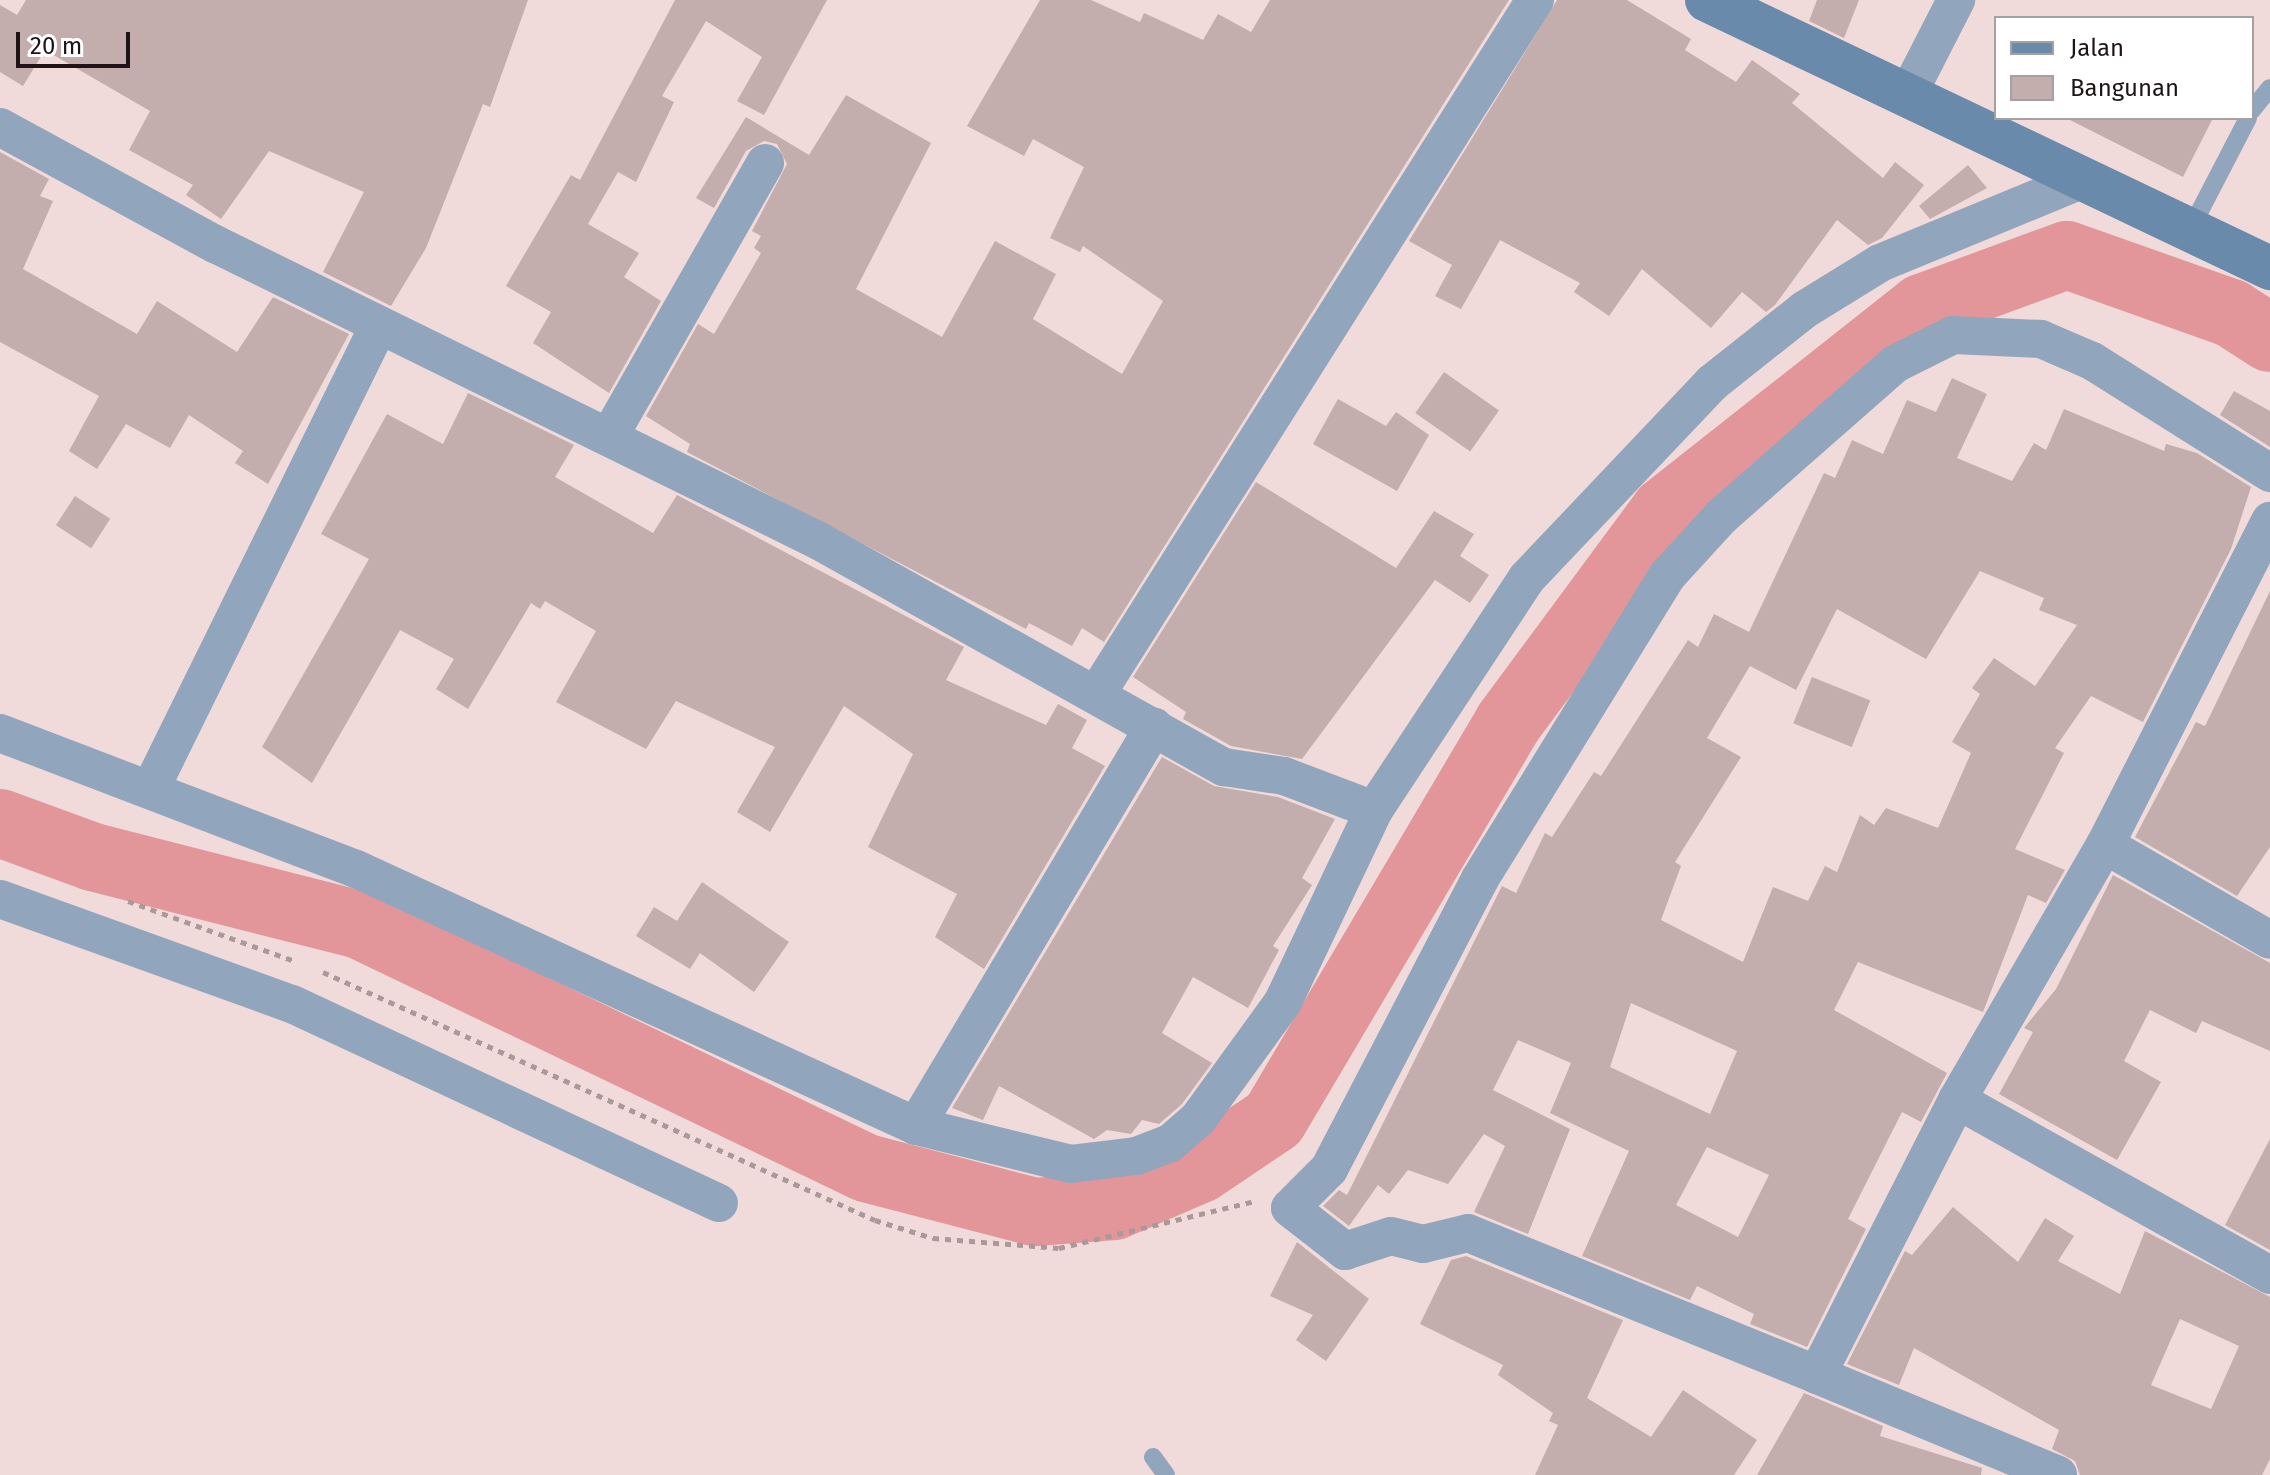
<!DOCTYPE html>
<html>
<head>
<meta charset="utf-8">
<style>
  body { margin:0 }
  #map { position:relative; width:2270px; height:1475px; overflow:hidden; background:#f1dada; font-family:"Fira Sans",sans-serif }
  div>[style] { position:absolute }
  .river>* { height:68px; margin:-34px; padding:0 34px; transform-origin:34px; border-radius:34px; background:#e29699 }
  .building>* { inset:0; background:#c3adad; transform-origin:0 0 }
  .path>* { height:5px; margin-top:-2.5px; transform-origin:0; background:repeating-linear-gradient(90deg,#ab9999 0 6px,transparent 0 12px) }
  .lane>* { height:18px; margin:-9px; padding:0 9px; transform-origin:9px; border-radius:9px; background:#91a6bd }
  .street>* { height:38px; margin:-19px; padding:0 19px; transform-origin:19px; border-radius:19px; background:#91a6bd }
  .secondary>* { height:44px; margin:-22px; padding:0 22px; transform-origin:22px; border-radius:22px; background:#698aaa }
  span { translate:-50% -50%; white-space:nowrap; text-align:center; line-height:1.15; -webkit-text-stroke:6px #fff; paint-order:stroke }
  .legend { position:absolute; left:1994px; top:16px; width:260px; height:104px; box-sizing:border-box; background:#fff; border:2px solid #a5a1a1; margin:0; padding:10px 14px; list-style:none; font-size:24px; color:#1d1515 }
  .legend li { display:flex; align-items:center; gap:16px; height:40px }
  .legend b { width:40px; border:2px solid #a5a1a1 }
  .scale { position:absolute; left:16px; top:32px; width:114px; height:36px; box-sizing:border-box; border:4px solid #1d1515; border-top:0; padding-left:10px; font-size:24px; line-height:28px; white-space:nowrap; color:#1d1515; -webkit-text-stroke:6px #fff; paint-order:stroke }
</style>
</head>
<body>
<div id="map">
  <div class="river">
    <div style="left:0;top:823px;width:99px;rotate:20.1deg"></div>
    <div style="left:93px;top:857px;width:276px;rotate:14.3deg"></div>
    <div style="left:360px;top:925px;width:561px;rotate:25.65deg"></div>
    <div style="left:866px;top:1168px;width:175px;rotate:14.6deg"></div>
    <div style="left:1035px;top:1212px;width:79px;rotate:-4.3deg"></div>
    <div style="left:1114px;top:1206px;width:94px;rotate:-23.3deg"></div>
    <div style="left:1200px;top:1169px;width:89px;rotate:-34deg"></div>
    <div style="left:1274px;top:1119px;width:460px;rotate:-59.4deg"></div>
    <div style="left:1508px;top:723px;width:264px;rotate:-53.5deg"></div>
    <div style="left:1665px;top:511px;width:328px;rotate:-38.3deg"></div>
    <div style="left:1922px;top:308px;width:154px;rotate:-20.1deg"></div>
    <div style="left:2067px;top:255px;width:174px;rotate:19.5deg"></div>
    <div style="left:2231px;top:313px;width:46px;rotate:32.7deg"></div>
  </div>
  <div class="building">
    <div style="clip-path:polygon(26px 0,528px 0,490px 107px,483px 104px,426px 248px,391px 306px,323px 272px,364px 192px,269px 151px,221px 219px,186px 195px,193px 185px,129px 150px,150px 111px,45px 50px,23px 86px,0 72px,0 5px,17px 15px)"></div>
    <div style="clip-path:polygon(675px 0,827px 0,764px 115px,737px 101px,762px 57px,706px 21px,662px 96px,674px 102px,636px 182px,618px 172px,588px 224px,639px 253px,624px 277px,661px 301px,609px 393px,533px 343px,551px 312px,506px 286px,571px 175px,580px 180px)"></div>
    <div style="clip-path:polygon(1040px 0,1091px 0,1140px 22px,1144px 13px,1203px 40px,1218px 14px,1251px 32px,1270px 0,1509px 0,1104px 642px,1082px 628px,1072px 646px,1029px 623px,1026px 629px,687px 452px,690px 444px,646px 416px,698px 324px,714px 334px,761px 253px,754px 248px,761px 236px,752px 231px,787px 164px,777px 144px,764px 141px,746px 151px,714px 208px,696px 198px,746px 117px,809px 155px,846px 95px,931px 143px,856px 289px,942px 337px,995px 241px,1056px 274px,1033px 319px,1122px 374px,1163px 301px,1083px 246px,1080px 252px,1050px 238px,1084px 167px,1033px 139px,1024px 156px,967px 126px)"></div>
    <div style="clip-path:polygon(1557px 0,1627px 0,1691px 39px,1685px 50px,1736px 82px,1752px 60px,1800px 94px,1792px 103px,1883px 178px,1895px 162px,1924px 185px,1882px 238px,1868px 245px,1837px 220px,1775px 305px,1766px 312px,1742px 292px,1711px 328px,1642px 269px,1609px 316px,1574px 292px,1580px 283px,1500px 240px,1461px 309px,1435px 296px,1452px 265px,1409px 241px)"></div>
    <div style="clip-path:polygon(1817px 0,1859px 0,1844px 38px,1809px 21px)"></div>
    <div style="clip-path:polygon(2066px 118px,2213px 118px,2183px 177px)"></div>
    <div style="clip-path:polygon(0 152px,49px 179px,40px 196px,53px 201px,23px 269px,137px 334px,157px 301px,237px 352px,273px 297px,349px 334px,268px 484px,235px 463px,243px 451px,189px 415px,170px 448px,126px 424px,97px 469px,69px 451px,99px 396px,0 342px)"></div>
    <div style="clip-path:polygon(1968px 165px,1987px 188px,1930px 219px,1919px 206px)"></div>
    <div style="left:1444px;top:372px;width:67px;height:50px;rotate:35deg"></div>
    <div style="clip-path:polygon(evenodd,1952px 378px,1987px 394px,1957px 458px,2012px 481px,2034px 443px,2046px 450px,2064px 409px,2164px 451px,2166px 444px,2197px 453px,2251px 487px,2231px 549px,2143px 722px,2091px 696px,2055px 748px,2064px 753px,2015px 849px,2065px 870px,2046px 903px,2028px 895px,1983px 1012px,1858px 962px,1834px 1010px,1947px 1073px,1921px 1122px,1902px 1112px,1848px 1219px,1866px 1229px,1807px 1347px,1750px 1324px,1754px 1314px,1697px 1286px,1690px 1300px,1582px 1256px,1629px 1151px,1550px 1113px,1571px 1063px,1518px 1040px,1493px 1090px,1570px 1129px,1528px 1234px,1474px 1212px,1505px 1146px,1484px 1134px,1448px 1184px,1408px 1170px,1389px 1194px,1378px 1185px,1349px 1226px,1323px 1206px,1339px 1190px,1347px 1195px,1502px 886px,1516px 893px,1545px 833px,1552px 837px,1594px 772px,1601px 776px,1688px 640px,1698px 647px,1714px 614px,1749px 632px,1824px 473px,1835px 478px,1852px 440px,1883px 454px,1907px 400px,1936px 412px,1952px 378px,1980px 571px,2044px 598px,2039px 610px,2077px 625px,2035px 686px,1994px 658px,1972px 688px,1980px 694px,1952px 742px,1971px 753px,1938px 828px,1886px 808px,1874px 825px,1860px 815px,1837px 872px,1825px 866px,1808px 901px,1773px 887px,1743px 962px,1661px 920px,1681px 866px,1675px 862px,1741px 757px,1707px 738px,1750px 666px,1796px 690px,1837px 609px,1926px 659px,1980px 571px,1952px 378px,1631px 1003px,1737px 1051px,1710px 1114px,1610px 1067px,1631px 1003px,1952px 378px,1707px 1147px,1769px 1175px,1738px 1237px,1676px 1205px,1707px 1147px)"></div>
    <div style="clip-path:polygon(2234px 391px,2270px 411px,2270px 447px,2220px 415px)"></div>
    <div style="clip-path:polygon(468px 393px,574px 445px,555px 477px,653px 533px,677px 495px,964px 647px,946px 680px,1046px 725px,1058px 704px,1087px 720px,1072px 748px,1105px 766px,984px 969px,935px 937px,957px 894px,868px 847px,913px 754px,844px 706px,770px 832px,737px 812px,775px 747px,676px 701px,646px 749px,556px 702px,596px 631px,545px 601px,540px 609px,531px 603px,468px 709px,436px 689px,454px 659px,400px 630px,312px 783px,262px 747px,369px 559px,321px 534px,387px 414px,443px 444px)"></div>
    <div style="clip-path:polygon(1338px 399px,1386px 426px,1396px 412px,1429px 435px,1397px 491px,1313px 444px)"></div>
    <div style="clip-path:polygon(1256px 482px,1396px 568px,1434px 511px,1474px 534px,1460px 556px,1489px 575px,1470px 603px,1435px 580px,1302px 759px,1231px 746px,1183px 719px,1186px 712px,1133px 677px)"></div>
    <div style="left:75px;top:496px;width:42px;height:35px;rotate:33deg"></div>
    <div style="clip-path:polygon(2270px 591px,2270px 847px,2237px 896px,2135px 837px,2196px 722px,2205px 726px)"></div>
    <div style="left:1812px;top:677px;width:63px;height:50px;rotate:22deg"></div>
    <div style="clip-path:polygon(1162px 757px,1214px 786px,1278px 797px,1335px 819px,1302px 878px,1312px 885px,1273px 946px,1279px 950px,1248px 1008px,1193px 977px,1162px 1033px,1212px 1063px,1182px 1104px,1159px 1124px,1142px 1120px,1131px 1134px,1107px 1130px,1094px 1139px,999px 1086px,983px 1120px,952px 1108px)"></div>
    <div style="clip-path:polygon(2113px 875px,2270px 963px,2270px 1051px,2202px 1021px,2196px 1033px,2150px 1010px,2124px 1061px,2161px 1082px,2117px 1160px,1999px 1094px,2033px 1032px,2024px 1028px,2056px 989px)"></div>
    <div style="clip-path:polygon(702px 882px,789px 942px,754px 992px,700px 953px,690px 969px,636px 936px,654px 907px,677px 921px)"></div>
    <div style="clip-path:polygon(2270px 1139px,2270px 1250px,2225px 1225px)"></div>
    <div style="clip-path:polygon(evenodd,1953px 1207px,2018px 1262px,2045px 1218px,2074px 1236px,2058px 1261px,2120px 1294px,2145px 1231px,2270px 1297px,2270px 1459px,2262px 1475px,2080px 1475px,2075px 1461px,2052px 1449px,2059px 1430px,1914px 1348px,1899px 1385px,1847px 1364px,1905px 1251px,1912px 1255px,1953px 1207px,2180px 1319px,2239px 1346px,2211px 1409px,2151px 1385px,2180px 1319px)"></div>
    <div style="clip-path:polygon(1297px 1242px,1369px 1299px,1326px 1361px,1296px 1340px,1313px 1315px,1270px 1296px)"></div>
    <div style="clip-path:polygon(1466px 1256px,1623px 1320px,1587px 1398px,1651px 1437px,1683px 1390px,1757px 1440px,1734px 1475px,1535px 1475px,1558px 1425px,1549px 1421px,1553px 1413px,1498px 1375px,1503px 1365px,1420px 1324px,1451px 1260px)"></div>
    <div style="clip-path:polygon(1804px 1393px,1883px 1426px,1880px 1436px,1982px 1468px,1981px 1475px,1757px 1475px)"></div>
  </div>
  <div class="path">
    <div style="left:128px;top:901px;width:177px;rotate:19.8deg"></div>
    <div style="left:323px;top:972px;width:605px;rotate:24.19deg"></div>
    <div style="left:875px;top:1220px;width:61px;rotate:17.2deg"></div>
    <div style="left:933px;top:1238px;width:126px;rotate:4.5deg"></div>
    <div style="left:1059px;top:1248px;width:202px;rotate:-13.5deg"></div>
  </div>
  <div class="lane">
    <div style="left:2252px;top:110px;width:28px;rotate:-51deg"></div>
    <div style="left:2190px;top:230px;width:126px;rotate:-62.6deg"></div>
    <div style="left:1153px;top:1457px;width:22px;rotate:54deg"></div>
  </div>
  <div class="street">
    <div style="left:1908px;top:94px;width:106px;rotate:-62.9deg"></div>
    <div style="left:0;top:127px;width:245px;rotate:28.6deg"></div>
    <div style="left:215px;top:244px;width:673px;rotate:26.18deg"></div>
    <div style="left:819px;top:541px;width:464px;rotate:29.2deg"></div>
    <div style="left:1224px;top:767px;width:61px;rotate:8.5deg"></div>
    <div style="left:1284px;top:776px;width:96px;rotate:20.7deg"></div>
    <div style="left:1374px;top:810px;width:212px;rotate:115.4deg"></div>
    <div style="left:1283px;top:1002px;width:145px;rotate:126deg"></div>
    <div style="left:1198px;top:1119px;width:37px;rotate:139deg"></div>
    <div style="left:1170px;top:1143px;width:36px;rotate:159deg"></div>
    <div style="left:1136px;top:1156px;width:65px;rotate:173deg"></div>
    <div style="left:1071px;top:1164px;width:160px;rotate:-166.2deg"></div>
    <div style="left:916px;top:1126px;width:616px;rotate:-155.35deg"></div>
    <div style="left:356px;top:869px;width:381px;rotate:-159.1deg"></div>
    <div style="left:610px;top:435px;width:313px;rotate:-60.3deg"></div>
    <div style="left:2270px;top:473px;width:210px;rotate:-147.8deg"></div>
    <div style="left:2092px;top:361px;width:56px;rotate:-156.7deg"></div>
    <div style="left:2041px;top:339px;width:88px;rotate:-177.4deg"></div>
    <div style="left:1953px;top:335px;width:65px;rotate:153.4deg"></div>
    <div style="left:1895px;top:364px;width:232px;rotate:138.7deg"></div>
    <div style="left:1721px;top:517px;width:80px;rotate:132.5deg"></div>
    <div style="left:1667px;top:576px;width:356px;rotate:121.7deg"></div>
    <div style="left:1480px;top:879px;width:327px;rotate:117.5deg"></div>
    <div style="left:1329px;top:1169px;width:55px;rotate:135deg"></div>
    <div style="left:1290px;top:1208px;width:70px;rotate:38deg"></div>
    <div style="left:1345px;top:1251px;width:48px;rotate:-18.1deg"></div>
    <div style="left:1391px;top:1236px;width:33px;rotate:14deg"></div>
    <div style="left:1423px;top:1244px;width:46px;rotate:-13.7deg"></div>
    <div style="left:1468px;top:1233px;width:377px;rotate:22.1deg"></div>
    <div style="left:1817px;top:1375px;width:309px;rotate:-63deg"></div>
    <div style="left:1957px;top:1100px;width:295px;rotate:-59.9deg"></div>
    <div style="left:2105px;top:845px;width:364px;rotate:-63deg"></div>
    <div style="left:1096px;top:695px;width:822px;rotate:-57.72deg"></div>
    <div style="left:151px;top:788px;width:516px;rotate:-63.78deg"></div>
    <div style="left:1374px;top:810px;width:278px;rotate:-56.6deg"></div>
    <div style="left:1527px;top:578px;width:269px;rotate:-46.5deg"></div>
    <div style="left:1712px;top:383px;width:117px;rotate:-38.4deg"></div>
    <div style="left:1804px;top:310px;width:89px;rotate:-31.7deg"></div>
    <div style="left:1880px;top:263px;width:221px;rotate:-22.4deg"></div>
    <div style="left:2105px;top:845px;width:190px;rotate:29.9deg"></div>
    <div style="left:0;top:899px;width:310px;rotate:19.8deg"></div>
    <div style="left:292px;top:1004px;width:471px;rotate:25deg"></div>
    <div style="left:1957px;top:1100px;width:359px;rotate:29.2deg"></div>
    <div style="left:916px;top:1126px;width:465px;rotate:-59.2deg"></div>
    <div style="left:1817px;top:1375px;width:261px;rotate:22.5deg"></div>
  </div>
  <div class="secondary">
    <div style="left:1707px;top:0;width:624px;rotate:25.46deg"></div>
  </div>
  <ul class="legend">
  <li><b style="height:10px;background:#698aaa"></b>Jalan</li>
  <li><b style="height:22px;background:#c3adad"></b>Bangunan</li>
  </ul>
  <div class="scale">20 m</div>
</div>
</body>
</html>
